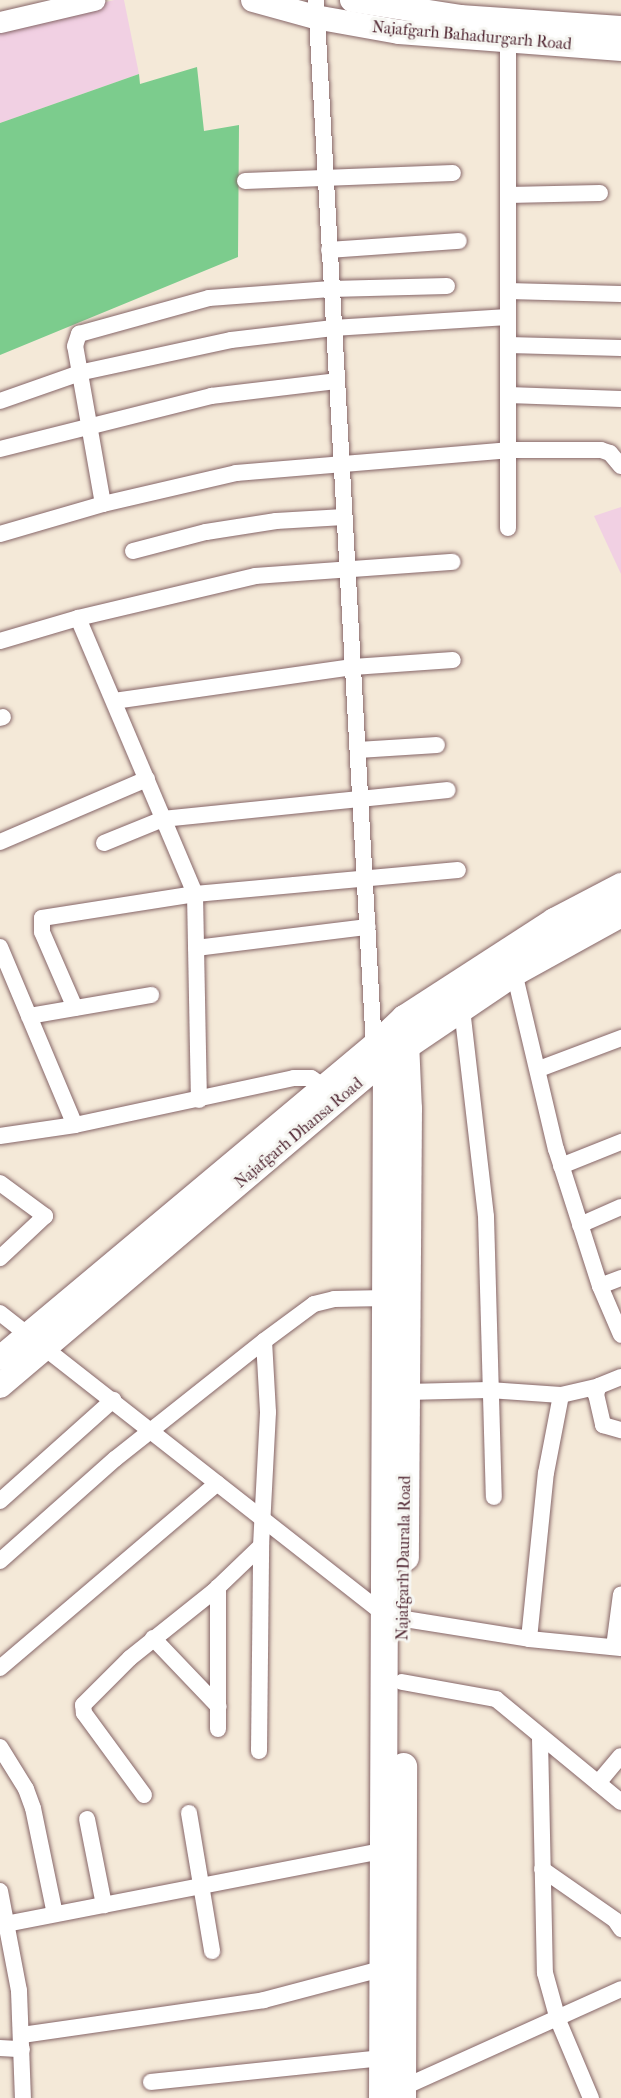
<!DOCTYPE html>
<html>
<head>
<meta charset="utf-8">
<style>
  body { margin:0 }
  #map { position:relative; width:621px; height:2098px; overflow:hidden; background:#f4e9d8; font-family:"IM FELL French Canon",serif }
  div>[style] { position:absolute }
  .built>* { inset:0; background:#f1d0e3 }
  .green>* { inset:0; background:#7ccc8d }
  .roads { filter:drop-shadow(0 0 2px #866668) drop-shadow(0 0 2px #866668) }
  .minor>* { height:16px; margin:-8px; padding:0 8px; transform-origin:8px; border-radius:8px; background:#fff }
  .tertiary>* { height:21px; margin:-10.5px; padding:0 10.5px; transform-origin:10.5px; border-radius:10.5px; background:#fff }
  .secondary>* { height:24px; margin:-12px; padding:0 12px; transform-origin:12px; border-radius:12px; background:#fff }
  .primary>* { height:27px; margin:-13.5px; padding:0 13.5px; transform-origin:13.5px; border-radius:13.5px; background:#fff }
  span { translate:-50% -50%; white-space:nowrap; text-align:center; line-height:1.15; -webkit-text-stroke:6px #f6f6f2; paint-order:stroke }
  .street-label { font-size:16px; color:#4a1f2b }
</style>
</head>
<body>
<div id="map">
  <div class="built">
    <div style="clip-path:polygon(114px 0,124px 0,139px 74px,0 123px,0 29px)"></div>
    <div style="clip-path:polygon(621px 507px,621px 574px,594px 516px)"></div>
  </div>
  <div class="green">
    <div style="clip-path:polygon(197px 67px,204px 131px,239px 125px,238px 257px,0 355px,0 123px,139px 74px,140px 84px)"></div>
  </div>
  <div class="roads">
    <div class="minor">
      <div style="left:316px;top:0;width:1048px;rotate:86.83deg"></div>
      <div style="left:245px;top:181px;width:208px;rotate:-2.2deg"></div>
      <div style="left:508px;top:195px;width:92px;rotate:-1.2deg"></div>
      <div style="left:329px;top:250px;width:130px;rotate:-4deg"></div>
      <div style="left:508px;top:291px;width:113px;rotate:1.5deg"></div>
      <div style="left:508px;top:345px;width:113px;rotate:1.5deg"></div>
      <div style="left:508px;top:395px;width:113px;rotate:2deg"></div>
      <div style="left:0;top:401px;width:88px;rotate:-19.3deg"></div>
      <div style="left:83px;top:372px;width:151px;rotate:-12.2deg"></div>
      <div style="left:231px;top:340px;width:103px;rotate:-6.7deg"></div>
      <div style="left:333px;top:328px;width:175px;rotate:-3.6deg"></div>
      <div style="left:0;top:449px;width:218px;rotate:-14.1deg"></div>
      <div style="left:211px;top:396px;width:126px;rotate:-6.8deg"></div>
      <div style="left:103px;top:504px;width:160px;rotate:-100deg"></div>
      <div style="left:75px;top:346px;width:13px;rotate:-72deg"></div>
      <div style="left:79px;top:334px;width:135px;rotate:-15.5deg"></div>
      <div style="left:209px;top:298px;width:122px;rotate:-4.2deg"></div>
      <div style="left:331px;top:289px;width:116px;rotate:-1.5deg"></div>
      <div style="left:508px;top:528px;width:497px;rotate:-90deg"></div>
      <div style="left:0;top:534px;width:107px;rotate:-16.2deg"></div>
      <div style="left:103px;top:504px;width:137px;rotate:-13.1deg"></div>
      <div style="left:236px;top:473px;width:273px;rotate:-4.8deg"></div>
      <div style="left:508px;top:450px;width:93px"></div>
      <div style="left:601px;top:450px;width:9px;rotate:18deg"></div>
      <div style="left:610px;top:453px;width:17px;rotate:50deg"></div>
      <div style="left:133px;top:551px;width:75px;rotate:-14.6deg"></div>
      <div style="left:206px;top:532px;width:71px;rotate:-8.9deg"></div>
      <div style="left:276px;top:521px;width:68px;rotate:-3.4deg"></div>
      <div style="left:78px;top:618px;width:300px;rotate:67deg"></div>
      <div style="left:195px;top:894px;width:206px;rotate:88.9deg"></div>
      <div style="left:0;top:641px;width:81px;rotate:-16.4deg"></div>
      <div style="left:78px;top:618px;width:183px;rotate:-13.3deg"></div>
      <div style="left:256px;top:576px;width:197px;rotate:-4.1deg"></div>
      <div style="left:114px;top:701px;width:241px;rotate:-8.1deg"></div>
      <div style="left:353px;top:667px;width:100px;rotate:-4deg"></div>
      <div style="left:0;top:718px;width:3px;rotate:-18deg"></div>
      <div style="left:358px;top:750px;width:79px;rotate:-3.6deg"></div>
      <div style="left:0;top:842px;width:160px;rotate:-23.2deg"></div>
      <div style="left:104px;top:843px;width:64px;rotate:-22.1deg"></div>
      <div style="left:163px;top:819px;width:286px;rotate:-5.8deg"></div>
      <div style="left:0;top:947px;width:193px;rotate:67.2deg"></div>
      <div style="left:196px;top:948px;width:173px;rotate:-7deg"></div>
      <div style="left:514px;top:972px;width:182px;rotate:76.7deg"></div>
      <div style="left:556px;top:1149px;width:144px;rotate:72.2deg"></div>
      <div style="left:600px;top:1286px;width:53px;rotate:66.8deg"></div>
      <div style="left:75px;top:1008px;width:83px;rotate:-113.5deg"></div>
      <div style="left:42px;top:932px;width:14px;rotate:-90deg"></div>
      <div style="left:42px;top:918px;width:155px;rotate:-8.9deg"></div>
      <div style="left:195px;top:894px;width:264px;rotate:-5.2deg"></div>
      <div style="left:462px;top:1009px;width:209px;rotate:83.4deg"></div>
      <div style="left:486px;top:1217px;width:280px;rotate:88.4deg"></div>
      <div style="left:29px;top:1016px;width:124px;rotate:-9.8deg"></div>
      <div style="left:539px;top:1069px;width:88px;rotate:-20.7deg"></div>
      <div style="left:0;top:1136px;width:76px;rotate:-8.3deg"></div>
      <div style="left:75px;top:1125px;width:224px;rotate:-12.1deg"></div>
      <div style="left:294px;top:1078px;width:17px"></div>
      <div style="left:311px;top:1078px;width:17px;rotate:33deg"></div>
      <div style="left:561px;top:1166px;width:65px;rotate:-21.8deg"></div>
      <div style="left:0;top:1183px;width:56px;rotate:36.3deg"></div>
      <div style="left:45px;top:1216px;width:62px;rotate:137deg"></div>
      <div style="left:580px;top:1225px;width:45px;rotate:-23.7deg"></div>
      <div style="left:600px;top:1286px;width:22px;rotate:-21deg"></div>
      <div style="left:0;top:1313px;width:491px;rotate:38.1deg"></div>
      <div style="left:386px;top:1616px;width:145px;rotate:9.1deg"></div>
      <div style="left:529px;top:1639px;width:92px;rotate:5.6deg"></div>
      <div style="left:621px;top:1377px;width:24px;rotate:158deg"></div>
      <div style="left:599px;top:1386px;width:9px;rotate:111deg"></div>
      <div style="left:596px;top:1394px;width:32px;rotate:77deg"></div>
      <div style="left:603px;top:1425px;width:19px;rotate:16deg"></div>
      <div style="left:406px;top:1392px;width:83px;rotate:-1.4deg"></div>
      <div style="left:489px;top:1390px;width:72px;rotate:4deg"></div>
      <div style="left:561px;top:1395px;width:39px;rotate:-13deg"></div>
      <div style="left:0;top:1501px;width:152px;rotate:-41.8deg"></div>
      <div style="left:0;top:1561px;width:154px;rotate:-41.6deg"></div>
      <div style="left:115px;top:1459px;width:190px;rotate:-38.4deg"></div>
      <div style="left:218px;top:1587px;width:142px;rotate:90deg"></div>
      <div style="left:153px;top:1638px;width:95px;rotate:46.3deg"></div>
      <div style="left:529px;top:1639px;width:167px;rotate:-84.2deg"></div>
      <div style="left:546px;top:1473px;width:79px;rotate:-79.1deg"></div>
      <div style="left:614px;top:1647px;width:53px;rotate:-82.5deg"></div>
      <div style="left:0;top:1668px;width:285px;rotate:-40.4deg"></div>
      <div style="left:402px;top:1682px;width:96px;rotate:10.3deg"></div>
      <div style="left:496px;top:1699px;width:162px;rotate:39.5deg"></div>
      <div style="left:540px;top:1739px;width:234px;rotate:88.8deg"></div>
      <div style="left:545px;top:1973px;width:49px;rotate:74.5deg"></div>
      <div style="left:558px;top:2020px;width:85px;rotate:67.1deg"></div>
      <div style="left:0;top:1747px;width:49px;rotate:58.2deg"></div>
      <div style="left:26px;top:1789px;width:20px;rotate:70deg"></div>
      <div style="left:33px;top:1808px;width:108px;rotate:78.3deg"></div>
      <div style="left:259px;top:1751px;width:205px;rotate:-89.4deg"></div>
      <div style="left:598px;top:1783px;width:35px;rotate:-50deg"></div>
      <div style="left:144px;top:1795px;width:102px;rotate:-126.2deg"></div>
      <div style="left:84px;top:1713px;width:8px;rotate:-97deg"></div>
      <div style="left:83px;top:1705px;width:66px;rotate:-45deg"></div>
      <div style="left:130px;top:1658px;width:107px;rotate:-38.6deg"></div>
      <div style="left:214px;top:1591px;width:65px;rotate:-43.8deg"></div>
      <div style="left:261px;top:1546px;width:134px;rotate:-87deg"></div>
      <div style="left:268px;top:1412px;width:71px;rotate:-93.2deg"></div>
      <div style="left:264px;top:1341px;width:62px;rotate:-36.5deg"></div>
      <div style="left:314px;top:1304px;width:21px;rotate:-14deg"></div>
      <div style="left:334px;top:1299px;width:53px;rotate:-1.1deg"></div>
      <div style="left:189px;top:1813px;width:140px;rotate:80.5deg"></div>
      <div style="left:87px;top:1819px;width:88px;rotate:78.8deg"></div>
      <div style="left:542px;top:1869px;width:89px;rotate:34.9deg"></div>
      <div style="left:615px;top:1920px;width:11px;rotate:56deg"></div>
      <div style="left:0;top:1891px;width:102px;rotate:79.2deg"></div>
      <div style="left:19px;top:1991px;width:107px;rotate:87.9deg"></div>
      <div style="left:0;top:1925px;width:398px;rotate:-11deg"></div>
      <div style="left:22px;top:2035px;width:245px;rotate:-8.2deg"></div>
      <div style="left:264px;top:2000px;width:121px;rotate:-14.8deg"></div>
      <div style="left:0;top:2048px;width:22px;rotate:3deg"></div>
      <div style="left:151px;top:2082px;width:232px;rotate:-5.9deg"></div>
      <div style="left:402px;top:2088px;width:240px;rotate:-24.3deg"></div>
    </div>
    <div class="tertiary">
      <div style="left:0;top:22px;width:97px;rotate:-13.2deg"></div>
    </div>
    <div class="secondary">
      <div style="left:253px;top:0;width:64px;rotate:15.3deg"></div>
      <div style="left:315px;top:17px;width:85px;rotate:10.1deg"></div>
      <div style="left:399px;top:32px;width:223px;rotate:4.4deg"></div>
      <div style="left:352px;top:0;width:109px;rotate:8.9deg"></div>
      <div style="left:460px;top:17px;width:161px;rotate:3.9deg"></div>
      <div style="left:0;top:1358px;width:503px;rotate:-39.92deg"></div>
      <div style="left:0;top:1386px;width:506px;rotate:-40.27deg"></div>
    </div>
    <div class="primary">
      <div style="left:404px;top:1018px;width:90px;rotate:87.5deg"></div>
      <div style="left:408px;top:1108px;width:449px;rotate:90.4deg"></div>
      <div style="left:393px;top:1054px;width:146px;rotate:-34.1deg"></div>
      <div style="left:514px;top:972px;width:122px;rotate:-28.9deg"></div>
      <div style="left:382px;top:2098px;width:1063px;rotate:-89.78deg"></div>
      <div style="left:386px;top:1035px;width:25px;rotate:-43deg"></div>
      <div style="left:404px;top:1018px;width:179px;rotate:-32.9deg"></div>
      <div style="left:554px;top:921px;width:76px;rotate:-27.6deg"></div>
      <div style="left:402px;top:2098px;width:332px;rotate:-89.8deg"></div>
    </div>
  </div>
  <div class="street-label">
    <span style="left:472px;top:36px;rotate:5deg">Najafgarh Bahadurgarh Road</span>
    <span style="left:299px;top:1133px;rotate:-40deg">Najafgarh Dhansa Road</span>
    <span style="left:404px;top:1558px;rotate:-89deg">Najafgarh Daurala Road</span>
  </div>
</div>
</body>
</html>
